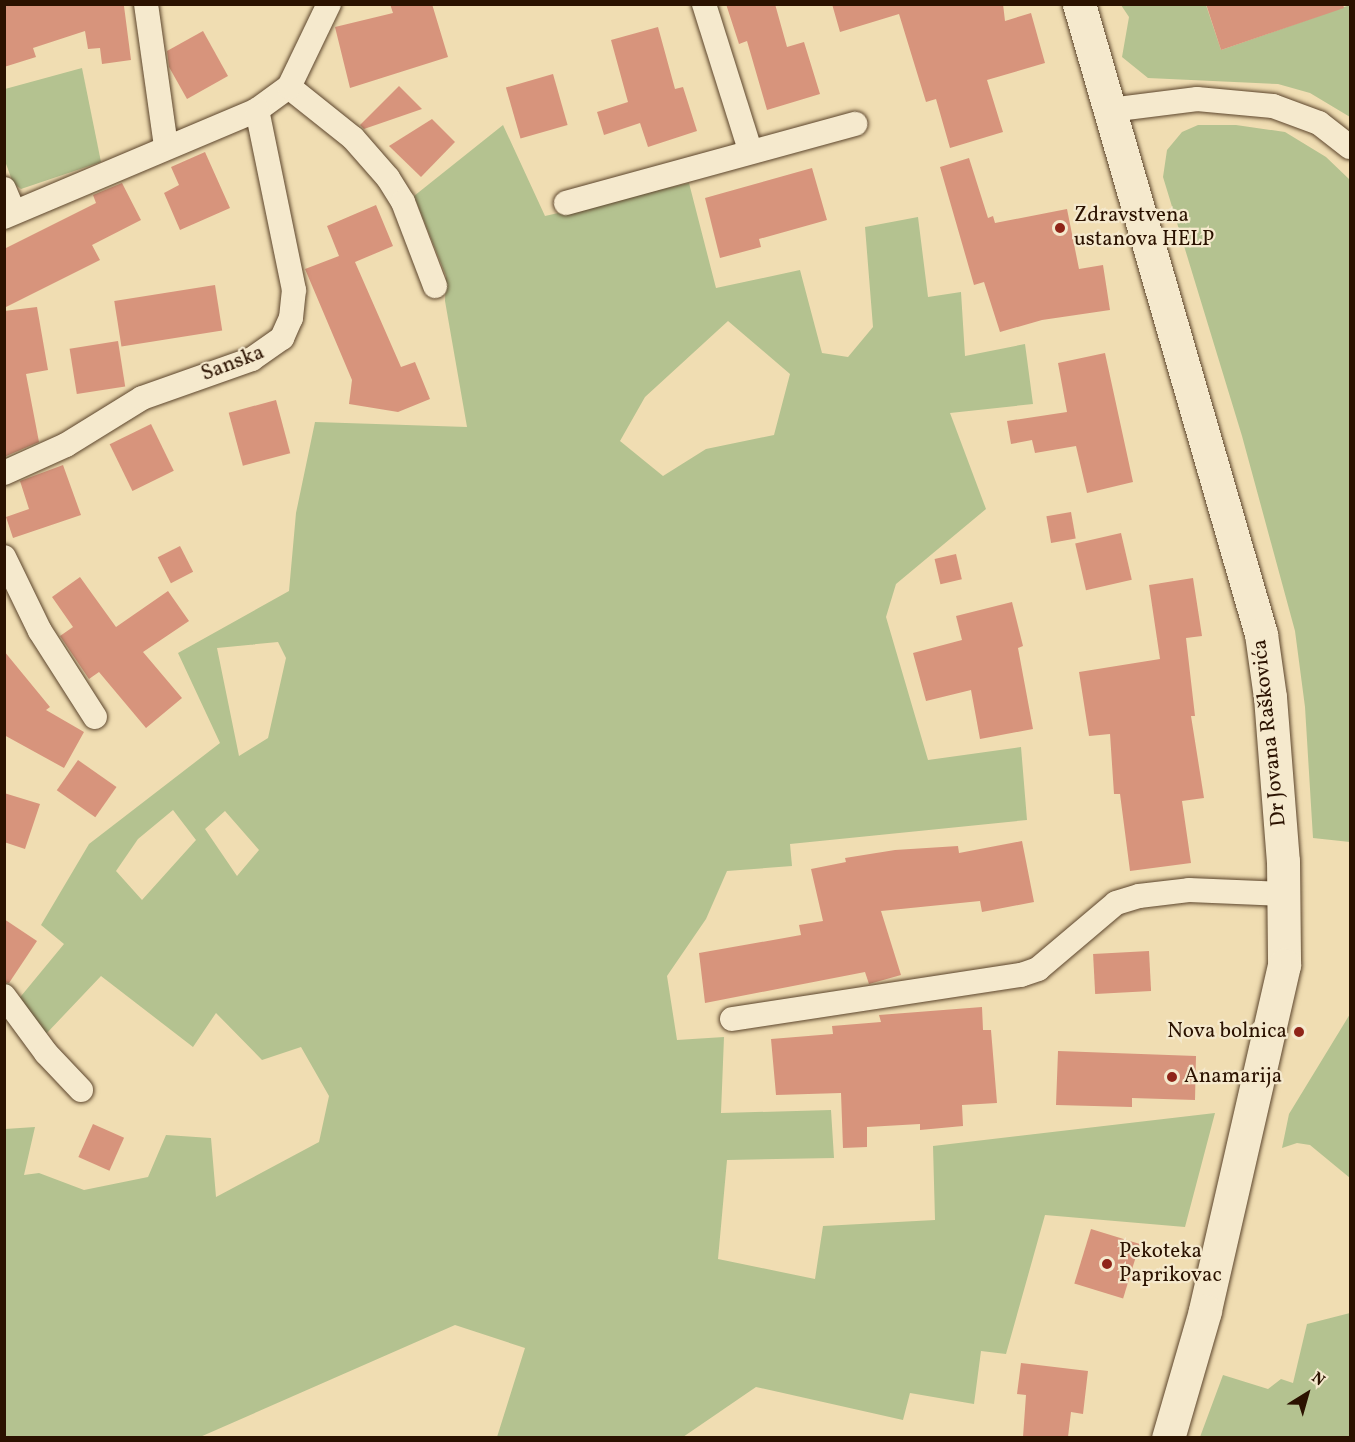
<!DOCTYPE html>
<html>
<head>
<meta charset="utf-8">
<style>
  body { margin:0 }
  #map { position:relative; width:1355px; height:1442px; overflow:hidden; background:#f0ddb2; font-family:Vollkorn,serif }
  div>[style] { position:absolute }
  .green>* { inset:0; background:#b4c290 }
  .building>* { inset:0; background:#d7947c; transform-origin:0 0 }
  .roads { filter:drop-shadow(0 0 2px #5c452c) drop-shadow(0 0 2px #5c452c) }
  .street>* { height:24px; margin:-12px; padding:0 12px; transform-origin:12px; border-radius:12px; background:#f5e9cd }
  .secondary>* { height:33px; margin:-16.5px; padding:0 16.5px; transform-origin:16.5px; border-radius:16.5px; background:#f5e9cd }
  .dots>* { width:16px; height:16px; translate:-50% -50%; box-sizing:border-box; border:3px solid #f5e9cd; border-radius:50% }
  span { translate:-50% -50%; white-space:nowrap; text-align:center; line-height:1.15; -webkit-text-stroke:4.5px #f5e9cd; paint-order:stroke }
  .poi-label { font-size:21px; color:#2b1200 }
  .left { translate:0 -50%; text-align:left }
  .right { translate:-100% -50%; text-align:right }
  .street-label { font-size:21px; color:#2b1200 }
  .frame { position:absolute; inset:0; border:6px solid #2b1200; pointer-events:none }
  .north { position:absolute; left:1277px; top:1364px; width:60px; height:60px; -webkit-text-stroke:4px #f5e9cd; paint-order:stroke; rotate:37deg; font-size:16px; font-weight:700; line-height:24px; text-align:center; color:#2b1200 }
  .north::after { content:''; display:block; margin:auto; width:21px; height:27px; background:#2b1200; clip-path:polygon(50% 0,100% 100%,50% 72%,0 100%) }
</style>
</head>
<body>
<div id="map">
  <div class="green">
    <div style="clip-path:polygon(1121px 5px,1206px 5px,1221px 50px,1350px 5px,1350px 117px,1310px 93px,1278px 84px,1148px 78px,1122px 57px,1129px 17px)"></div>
    <div style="clip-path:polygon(82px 68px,101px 162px,21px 189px,13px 183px,5px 161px,5px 89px)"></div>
    <div style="clip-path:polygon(evenodd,503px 125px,545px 216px,689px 183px,716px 288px,800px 270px,822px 353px,848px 357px,873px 327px,865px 227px,918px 217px,928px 297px,961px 292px,965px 356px,1025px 344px,1033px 404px,950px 413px,986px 509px,896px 584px,886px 617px,928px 760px,1021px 747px,1027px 820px,790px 844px,792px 866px,727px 871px,706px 919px,667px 976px,677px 1040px,724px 1037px,721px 1113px,831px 1110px,834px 1158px,727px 1160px,718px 1259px,815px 1279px,823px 1226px,935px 1220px,933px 1146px,1215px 1113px,1185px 1227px,1045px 1215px,1006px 1354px,981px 1351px,974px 1404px,910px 1393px,903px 1420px,756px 1387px,683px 1437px,497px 1437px,525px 1348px,455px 1325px,200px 1437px,5px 1438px,5px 1129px,35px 1127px,24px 1175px,39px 1173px,84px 1190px,148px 1177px,166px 1135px,211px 1138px,216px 1197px,319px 1142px,329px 1096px,301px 1047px,262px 1060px,216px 1013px,193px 1047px,101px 976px,45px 1035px,17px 1001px,64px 944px,41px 925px,89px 844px,220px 743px,178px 653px,289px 591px,296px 513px,315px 422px,467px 427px,445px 301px,446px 276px,414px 196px,503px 125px,728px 321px,790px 374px,774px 435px,706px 449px,663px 476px,620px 441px,645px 397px,728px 321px,503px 125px,278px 642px,286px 658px,268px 738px,239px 756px,217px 648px,278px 642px,503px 125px,173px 810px,196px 840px,142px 900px,116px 871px,138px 839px,173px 810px,503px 125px,225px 811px,259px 850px,237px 876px,205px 829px,225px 811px)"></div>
    <div style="clip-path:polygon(1198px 125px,1236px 125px,1285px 132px,1326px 157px,1350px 180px,1350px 842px,1313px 838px,1305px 707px,1295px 631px,1242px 436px,1163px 177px,1167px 150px,1182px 132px)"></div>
    <div style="clip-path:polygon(1350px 1014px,1350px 1178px,1310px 1145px,1297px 1143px,1282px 1148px,1289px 1114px)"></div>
    <div style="clip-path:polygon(1350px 1313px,1350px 1437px,1200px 1437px,1223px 1375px,1268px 1389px,1281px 1379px,1293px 1383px,1307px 1324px)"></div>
  </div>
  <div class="building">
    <div style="clip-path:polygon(4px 4px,124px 6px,131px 60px,102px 64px,100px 48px,88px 49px,85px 31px,33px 48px,36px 57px,4px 67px)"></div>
    <div style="clip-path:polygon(390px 4px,432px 4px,448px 57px,350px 88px,335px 27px,393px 13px)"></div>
    <div style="clip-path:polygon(726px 4px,775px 4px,787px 47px,804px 42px,820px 94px,767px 110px,747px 41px,739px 44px)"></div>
    <div style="clip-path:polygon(832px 4px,1003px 4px,1005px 21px,1031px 13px,1045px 63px,987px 80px,1003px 132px,950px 148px,936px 99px,926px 102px,899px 14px,840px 32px)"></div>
    <div style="clip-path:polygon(1206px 4px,1343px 4px,1344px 8px,1221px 50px)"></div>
    <div style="clip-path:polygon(658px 27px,675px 89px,683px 87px,697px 131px,648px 147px,640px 123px,604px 135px,597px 112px,628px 102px,611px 40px)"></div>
    <div style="clip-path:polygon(203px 31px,228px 76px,187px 99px,169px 67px,167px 51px)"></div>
    <div style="left:553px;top:74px;width:53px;height:49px;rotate:74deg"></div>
    <div style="clip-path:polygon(399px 86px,422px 109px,364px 129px,360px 125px)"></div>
    <div style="clip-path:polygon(432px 119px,455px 142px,421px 177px,389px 146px)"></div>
    <div style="clip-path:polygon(205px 152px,230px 208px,180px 230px,164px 193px,179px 185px,171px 167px)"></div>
    <div style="clip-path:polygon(969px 158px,988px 218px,993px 216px,995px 223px,1067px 209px,1079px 269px,1103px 265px,1110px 310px,1042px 320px,1000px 332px,984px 282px,974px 285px,940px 167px)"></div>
    <div style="clip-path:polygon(812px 168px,827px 220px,759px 239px,761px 247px,720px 258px,705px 198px)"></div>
    <div style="clip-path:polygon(122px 183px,141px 220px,92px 245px,100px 260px,4px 308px,4px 249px,96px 203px,93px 195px)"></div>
    <div style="clip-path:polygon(376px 205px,393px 246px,355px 262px,401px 367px,415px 362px,430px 399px,398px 412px,349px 404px,352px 380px,305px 269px,339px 256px,327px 226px)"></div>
    <div style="left:215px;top:285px;width:46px;height:102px;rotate:81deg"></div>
    <div style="clip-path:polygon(37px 307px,48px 370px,26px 374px,39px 442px,4px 457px,4px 311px)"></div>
    <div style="left:118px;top:341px;width:46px;height:49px;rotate:81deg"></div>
    <div style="clip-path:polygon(1105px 353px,1133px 482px,1087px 493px,1076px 446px,1035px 453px,1032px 440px,1011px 444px,1007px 421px,1067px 412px,1058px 363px)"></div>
    <div style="left:276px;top:400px;width:55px;height:49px;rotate:75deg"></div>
    <div style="left:151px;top:424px;width:52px;height:46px;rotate:64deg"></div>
    <div style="clip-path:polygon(63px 465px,81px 515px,13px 538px,6px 517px,29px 509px,20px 481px)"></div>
    <div style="left:1071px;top:512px;width:27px;height:25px;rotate:80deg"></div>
    <div style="left:1121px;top:533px;width:48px;height:47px;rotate:77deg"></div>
    <div style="left:180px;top:546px;width:29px;height:25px;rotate:63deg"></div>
    <div style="left:956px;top:554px;width:26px;height:22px;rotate:77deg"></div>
    <div style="clip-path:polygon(80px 577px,116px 627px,168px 591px,189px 621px,143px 652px,182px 698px,146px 728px,99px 672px,89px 679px,60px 636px,73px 627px,52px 597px)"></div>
    <div style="clip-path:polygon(1193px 578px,1202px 636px,1186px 638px,1195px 716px,1191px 716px,1204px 798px,1182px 801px,1191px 863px,1130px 871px,1120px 794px,1114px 794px,1110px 734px,1089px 736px,1079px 672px,1160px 659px,1149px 585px)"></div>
    <div style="clip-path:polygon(1012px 602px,1023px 646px,1018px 648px,1033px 729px,980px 739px,971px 690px,926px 701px,913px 653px,962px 640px,956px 616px)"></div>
    <div style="clip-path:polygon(4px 651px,50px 707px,46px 710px,84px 732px,64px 768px,4px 735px)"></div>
    <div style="left:78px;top:760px;width:47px;height:37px;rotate:35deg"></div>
    <div style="clip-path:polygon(4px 793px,40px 804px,25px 849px,4px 842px)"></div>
    <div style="clip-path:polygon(1022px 841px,1034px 902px,982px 912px,980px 901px,881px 911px,901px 975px,869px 984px,865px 972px,705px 1003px,699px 953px,801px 935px,799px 925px,823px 921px,811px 869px,846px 862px,845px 858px,895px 850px,958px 846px,959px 853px)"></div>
    <div style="clip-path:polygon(4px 919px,37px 941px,9px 983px,4px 982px)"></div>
    <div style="left:1149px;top:951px;width:40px;height:56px;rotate:87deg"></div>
    <div style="clip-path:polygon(982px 1007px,983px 1030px,991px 1030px,997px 1103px,962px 1105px,963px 1126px,920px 1130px,920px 1124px,867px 1127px,867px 1147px,843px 1148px,841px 1093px,776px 1095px,771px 1039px,833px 1034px,832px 1026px,881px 1022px,879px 1015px)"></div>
    <div style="clip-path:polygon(1058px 1051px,1196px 1056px,1195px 1100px,1132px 1098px,1132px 1107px,1056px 1105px)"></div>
    <div style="left:93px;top:1124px;width:34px;height:36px;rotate:24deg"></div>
    <div style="left:1091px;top:1229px;width:51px;height:57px;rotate:17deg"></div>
    <div style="clip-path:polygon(1021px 1363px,1088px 1371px,1083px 1414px,1071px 1412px,1068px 1437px,1023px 1437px,1026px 1395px,1017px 1394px)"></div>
  </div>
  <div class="roads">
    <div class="street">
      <div style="left:146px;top:4px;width:144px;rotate:82deg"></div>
      <div style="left:704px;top:4px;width:153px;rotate:72.5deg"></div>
      <div style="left:289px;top:87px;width:82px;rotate:38.6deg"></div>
      <div style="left:353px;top:138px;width:53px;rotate:48.8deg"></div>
      <div style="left:388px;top:178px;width:28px;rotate:58deg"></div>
      <div style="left:403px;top:202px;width:90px;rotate:69.1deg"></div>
      <div style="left:1110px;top:110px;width:88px;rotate:-7.2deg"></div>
      <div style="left:1197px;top:99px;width:76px;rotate:5.3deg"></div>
      <div style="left:1273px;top:106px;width:49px;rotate:20.3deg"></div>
      <div style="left:1319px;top:123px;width:39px;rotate:38deg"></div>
      <div style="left:4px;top:189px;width:25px;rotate:67deg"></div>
      <div style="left:566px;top:203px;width:300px;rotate:-15.3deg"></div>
      <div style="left:4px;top:217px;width:275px;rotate:-22.9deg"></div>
      <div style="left:257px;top:110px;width:39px;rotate:-36deg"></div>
      <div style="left:289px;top:87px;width:92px;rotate:-64.3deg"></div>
      <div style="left:4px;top:473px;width:68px;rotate:-24.3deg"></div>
      <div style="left:66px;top:445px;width:89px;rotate:-31.7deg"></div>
      <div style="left:142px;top:398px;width:117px;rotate:-19.5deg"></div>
      <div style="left:252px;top:359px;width:37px;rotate:-35deg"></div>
      <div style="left:282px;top:338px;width:22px;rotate:-66deg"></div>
      <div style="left:291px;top:318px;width:28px;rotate:-84deg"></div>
      <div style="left:294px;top:290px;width:184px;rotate:-101.6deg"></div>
      <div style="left:4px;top:557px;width:82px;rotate:64.1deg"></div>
      <div style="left:40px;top:631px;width:102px;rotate:57.4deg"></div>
      <div style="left:4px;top:996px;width:71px;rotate:53.6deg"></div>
      <div style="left:46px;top:1053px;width:51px;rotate:46.6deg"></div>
      <div style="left:732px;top:1019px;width:292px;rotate:-8.7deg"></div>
      <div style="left:1021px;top:975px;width:18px;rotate:-19deg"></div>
      <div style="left:1038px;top:969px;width:102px;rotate:-40.2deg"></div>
      <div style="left:1116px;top:903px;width:24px;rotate:-17deg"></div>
      <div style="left:1139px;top:896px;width:50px;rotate:-6.8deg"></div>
      <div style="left:1189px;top:890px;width:95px;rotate:2.4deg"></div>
    </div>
    <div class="secondary">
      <div style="left:1079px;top:4px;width:656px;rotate:73.89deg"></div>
      <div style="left:1261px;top:634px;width:64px;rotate:81.9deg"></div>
      <div style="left:1270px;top:697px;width:165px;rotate:85.5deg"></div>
      <div style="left:1283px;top:861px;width:104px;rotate:89.4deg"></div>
      <div style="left:1284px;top:965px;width:355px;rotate:102.9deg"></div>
      <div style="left:1205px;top:1311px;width:132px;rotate:106.2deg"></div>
    </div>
  </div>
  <div class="dots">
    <div style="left:1060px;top:228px;background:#8f2418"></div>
    <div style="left:1299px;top:1032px;background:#8f2418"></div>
    <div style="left:1172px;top:1077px;background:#8f2418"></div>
    <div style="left:1107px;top:1264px;background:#8f2418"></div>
  </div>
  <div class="poi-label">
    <span class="left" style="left:1074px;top:228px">Zdravstvena<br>ustanova HELP</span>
    <span class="right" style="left:1287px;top:1032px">Nova bolnica</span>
    <span class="left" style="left:1184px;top:1077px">Anamarija</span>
    <span class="left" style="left:1119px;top:1264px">Pekoteka<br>Paprikovac</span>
  </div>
  <div class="street-label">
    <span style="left:233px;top:364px;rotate:-21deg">Sanska</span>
    <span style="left:1270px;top:733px;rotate:-96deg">Dr Jovana Raškovića</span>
  </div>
  <div class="frame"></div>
  <div class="north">N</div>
</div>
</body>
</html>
